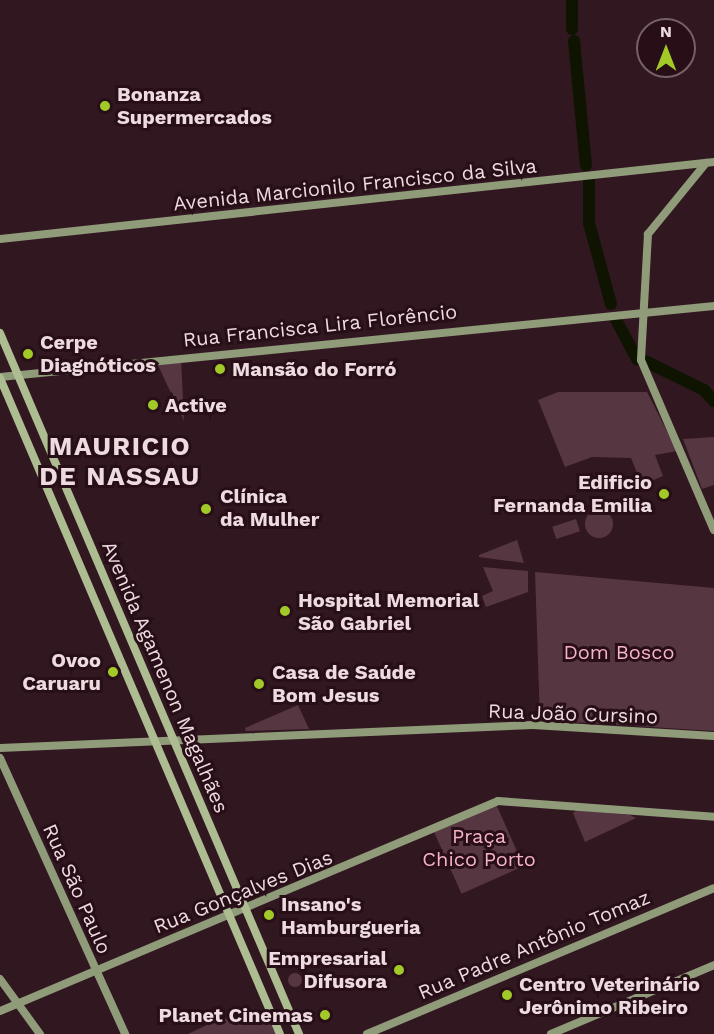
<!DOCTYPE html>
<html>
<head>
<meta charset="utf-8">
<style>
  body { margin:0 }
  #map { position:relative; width:714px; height:1034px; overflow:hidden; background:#311720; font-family:"Work Sans",sans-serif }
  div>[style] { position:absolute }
  .green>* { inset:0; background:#563641; transform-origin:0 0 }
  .round { border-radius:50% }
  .river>* { height:12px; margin:-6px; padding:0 6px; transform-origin:6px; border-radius:6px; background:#0e1400 }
  .secondary>* { height:8px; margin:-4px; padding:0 4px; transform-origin:4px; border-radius:4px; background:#8f9b79 }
  .primary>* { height:8px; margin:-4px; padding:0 4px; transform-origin:4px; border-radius:4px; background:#aebd91 }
  .dots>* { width:16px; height:16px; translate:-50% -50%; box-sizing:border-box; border:3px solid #270e17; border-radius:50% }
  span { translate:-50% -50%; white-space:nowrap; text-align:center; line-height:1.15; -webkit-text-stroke:6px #270e17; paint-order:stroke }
  .poi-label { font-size:20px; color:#eedbe0; font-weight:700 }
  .left { translate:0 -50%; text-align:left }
  .right { translate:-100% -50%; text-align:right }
  .street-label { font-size:20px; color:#eedbe0 }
  .park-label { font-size:20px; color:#f7b3c8 }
  .district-label { font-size:26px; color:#eedbe0; font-weight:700; letter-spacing:1.5px }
  .north { position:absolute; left:636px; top:18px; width:60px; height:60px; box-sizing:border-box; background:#270e17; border:2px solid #776067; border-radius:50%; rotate:0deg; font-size:16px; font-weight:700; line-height:24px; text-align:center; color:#eedbe0 }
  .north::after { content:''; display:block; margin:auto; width:21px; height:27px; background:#a2c927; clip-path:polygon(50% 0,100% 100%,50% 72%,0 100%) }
</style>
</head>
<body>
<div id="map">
  <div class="green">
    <div style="clip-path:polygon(181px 358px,184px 421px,156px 361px)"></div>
    <div style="clip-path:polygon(558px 392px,647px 392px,677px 451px,655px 455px,663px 476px,642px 485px,631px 458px,592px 457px,565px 467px,538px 400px)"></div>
    <div style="clip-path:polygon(714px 437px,714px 485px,702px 489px,683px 439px)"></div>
    <div class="round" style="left:585px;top:510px;width:28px;height:28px"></div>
    <div style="left:576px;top:519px;width:13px;height:25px;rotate:72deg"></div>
    <div style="clip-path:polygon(517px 540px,524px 563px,479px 557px,479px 555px)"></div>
    <div style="clip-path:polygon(483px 567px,528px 571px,528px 592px,486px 607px,482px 596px,493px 591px)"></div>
    <div style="clip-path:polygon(535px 572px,714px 588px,714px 731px,540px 720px)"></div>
    <div style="clip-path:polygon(298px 705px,309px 729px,246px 731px,245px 728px)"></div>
    <div style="left:496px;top:804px;width:68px;height:68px;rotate:66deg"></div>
    <div style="clip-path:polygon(577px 810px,630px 815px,636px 818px,585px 842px,573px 813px)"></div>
    <div class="round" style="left:288px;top:973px;width:14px;height:14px"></div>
    <div style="clip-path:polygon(269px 1016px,277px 1034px,188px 1034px,219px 1019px)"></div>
  </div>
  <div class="river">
    <div style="left:572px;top:29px;width:29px;rotate:-90deg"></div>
    <div style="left:574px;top:41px;width:125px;rotate:84.5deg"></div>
    <div style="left:589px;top:181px;width:42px;rotate:90deg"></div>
    <div style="left:589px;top:223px;width:84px;rotate:74.8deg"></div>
    <div style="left:615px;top:318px;width:47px;rotate:61.8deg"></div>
    <div style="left:645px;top:361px;width:66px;rotate:26.2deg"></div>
    <div style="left:704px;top:390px;width:15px;rotate:48deg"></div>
  </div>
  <div class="secondary">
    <div style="left:706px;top:163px;width:92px;rotate:129.2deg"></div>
    <div style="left:648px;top:234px;width:126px;rotate:93.2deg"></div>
    <div style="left:641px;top:360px;width:185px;rotate:66.8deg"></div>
    <div style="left:0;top:239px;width:718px;rotate:-6.16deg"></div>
    <div style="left:0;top:377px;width:718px;rotate:-5.68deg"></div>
    <div style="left:0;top:748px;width:533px;rotate:-2.47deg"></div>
    <div style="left:533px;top:725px;width:181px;rotate:3.5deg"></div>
    <div style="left:0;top:758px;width:303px;rotate:65.6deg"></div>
    <div style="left:0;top:979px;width:68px;rotate:54deg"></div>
    <div style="left:0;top:1011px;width:540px;rotate:-22.86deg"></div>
    <div style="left:498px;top:801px;width:217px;rotate:4.2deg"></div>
    <div style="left:367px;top:1034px;width:376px;rotate:-22.8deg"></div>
    <div style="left:551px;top:1034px;width:177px;rotate:-22.9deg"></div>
  </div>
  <div class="primary">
    <div style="left:0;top:333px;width:762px;rotate:66.9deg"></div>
    <div style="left:0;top:378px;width:713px;rotate:66.89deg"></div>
  </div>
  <div class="dots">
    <div style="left:105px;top:106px;background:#a2c927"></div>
    <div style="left:28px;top:354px;background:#a2c927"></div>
    <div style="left:220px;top:369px;background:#a2c927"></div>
    <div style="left:153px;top:405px;background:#a2c927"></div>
    <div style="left:664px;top:494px;background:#a2c927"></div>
    <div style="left:206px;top:509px;background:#a2c927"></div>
    <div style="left:285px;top:611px;background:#a2c927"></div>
    <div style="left:113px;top:672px;background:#a2c927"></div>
    <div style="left:259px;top:684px;background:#a2c927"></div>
    <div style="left:269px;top:915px;background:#a2c927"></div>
    <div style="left:399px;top:970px;background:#a2c927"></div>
    <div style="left:507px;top:995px;background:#a2c927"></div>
    <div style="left:325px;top:1015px;background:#a2c927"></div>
  </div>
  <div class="poi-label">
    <span class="left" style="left:117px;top:106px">Bonanza<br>Supermercados</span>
    <span class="left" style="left:40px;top:354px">Cerpe<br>Diagnóticos</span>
    <span class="left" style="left:232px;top:369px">Mansão do Forró</span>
    <span class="left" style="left:165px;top:405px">Active</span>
    <span class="right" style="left:652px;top:494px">Edificio<br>Fernanda Emilia</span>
    <span class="left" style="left:220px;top:508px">Clínica<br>da Mulher</span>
    <span class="left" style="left:298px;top:612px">Hospital Memorial<br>São Gabriel</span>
    <span class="right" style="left:101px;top:672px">Ovoo<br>Caruaru</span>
    <span class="left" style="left:272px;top:684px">Casa de Saúde<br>Bom Jesus</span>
    <span class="left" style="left:281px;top:916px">Insano's<br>Hamburgueria</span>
    <span class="right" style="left:387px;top:970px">Empresarial<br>Difusora</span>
    <span class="left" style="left:519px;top:996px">Centro Veterinário<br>Jerônimo Ribeiro</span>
    <span class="right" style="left:313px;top:1015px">Planet Cinemas</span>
  </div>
  <div class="street-label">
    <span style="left:355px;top:185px;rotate:-6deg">Avenida Marcionilo Francisco da Silva</span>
    <span style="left:320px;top:326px;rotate:-6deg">Rua Francisca Lira Florêncio</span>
    <span style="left:165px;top:677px;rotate:67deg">Avenida Agamenon Magalhães</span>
    <span style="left:573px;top:714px;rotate:2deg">Rua João Cursino</span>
    <span style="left:77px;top:889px;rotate:66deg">Rua São Paulo</span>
    <span style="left:243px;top:892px;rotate:-22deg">Rua Gonçalves Dias</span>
    <span style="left:534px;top:945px;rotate:-23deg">Rua Padre Antônio Tomaz</span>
  </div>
  <div class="park-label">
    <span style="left:619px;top:652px">Dom Bosco</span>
    <span style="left:479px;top:848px">Praça<br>Chico Porto</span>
  </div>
  <div class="district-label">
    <span style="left:120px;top:462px">MAURICIO<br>DE NASSAU</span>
  </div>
  <div class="north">N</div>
</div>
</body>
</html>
